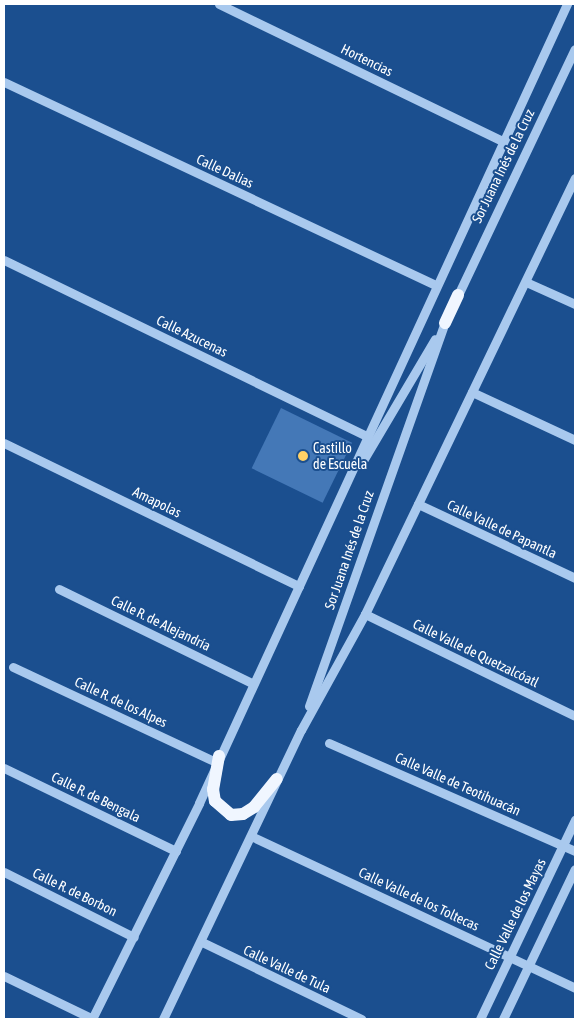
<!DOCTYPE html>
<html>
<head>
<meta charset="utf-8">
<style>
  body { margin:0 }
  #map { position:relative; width:579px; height:1023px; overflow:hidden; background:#1b4f8f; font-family:"Asap Condensed",sans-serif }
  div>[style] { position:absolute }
  .building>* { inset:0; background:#4478b7; transform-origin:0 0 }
  .minor>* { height:9px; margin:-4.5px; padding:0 4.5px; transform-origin:4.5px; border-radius:4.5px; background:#a9c9ee }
  .major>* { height:12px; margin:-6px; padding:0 6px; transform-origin:6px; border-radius:6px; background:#f0f6ff }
  .dots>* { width:14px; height:14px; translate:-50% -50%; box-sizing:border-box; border:2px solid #1b4f8f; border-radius:50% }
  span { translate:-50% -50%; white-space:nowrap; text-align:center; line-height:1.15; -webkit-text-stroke:4px #1b4f8f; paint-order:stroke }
  .street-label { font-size:14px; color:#fff }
  .poi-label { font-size:14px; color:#fff }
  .left { translate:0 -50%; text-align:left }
  .frame { position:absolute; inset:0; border:5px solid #fff; pointer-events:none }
</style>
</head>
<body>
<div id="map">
  <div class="building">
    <div style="left:281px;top:408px;width:79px;height:67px;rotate:26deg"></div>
  </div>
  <div class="minor">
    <div style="left:219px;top:4px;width:315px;rotate:25.8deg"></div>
    <div style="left:4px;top:82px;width:476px;rotate:25.2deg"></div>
    <div style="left:4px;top:260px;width:403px;rotate:25.9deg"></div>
    <div style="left:526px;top:282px;width:54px;rotate:24.2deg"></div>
    <div style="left:458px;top:295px;width:272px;rotate:-64.6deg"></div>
    <div style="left:472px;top:392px;width:114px;rotate:25deg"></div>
    <div style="left:4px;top:443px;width:328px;rotate:25.9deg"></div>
    <div style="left:361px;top:464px;width:145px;rotate:-59.4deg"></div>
    <div style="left:418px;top:504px;width:174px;rotate:25.2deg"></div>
    <div style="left:59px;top:589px;width:215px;rotate:26deg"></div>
    <div style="left:365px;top:614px;width:233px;rotate:25.9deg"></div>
    <div style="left:13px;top:667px;width:224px;rotate:25.1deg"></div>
    <div style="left:309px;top:706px;width:406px;rotate:-70.5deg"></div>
    <div style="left:329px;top:743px;width:269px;rotate:23.7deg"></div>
    <div style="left:4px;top:768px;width:191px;rotate:25.8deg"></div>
    <div style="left:251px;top:836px;width:358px;rotate:25.1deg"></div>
    <div style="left:4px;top:872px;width:145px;rotate:26.6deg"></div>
    <div style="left:202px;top:942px;width:177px;rotate:25.8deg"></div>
    <div style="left:4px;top:976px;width:99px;rotate:25.8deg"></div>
    <div style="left:92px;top:1019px;width:241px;rotate:-63.6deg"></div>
    <div style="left:199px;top:803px;width:880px;rotate:-65.27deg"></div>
    <div style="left:163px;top:1019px;width:320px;rotate:-64.5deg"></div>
    <div style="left:301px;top:730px;width:132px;rotate:-61.1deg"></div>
    <div style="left:365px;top:614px;width:484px;rotate:-64.3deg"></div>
    <div style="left:480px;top:1019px;width:221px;rotate:-64.5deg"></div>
    <div style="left:503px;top:1019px;width:166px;rotate:-64.4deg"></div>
  </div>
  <div class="major">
    <div style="left:445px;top:323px;width:31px;rotate:-65deg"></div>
    <div style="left:219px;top:756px;width:34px;rotate:100deg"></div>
    <div style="left:213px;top:789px;width:12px;rotate:81deg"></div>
    <div style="left:215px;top:801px;width:21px;rotate:41deg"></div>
    <div style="left:231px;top:815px;width:12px;rotate:-5deg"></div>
    <div style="left:243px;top:814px;width:13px;rotate:-32deg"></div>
    <div style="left:254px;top:807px;width:36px;rotate:-51deg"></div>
  </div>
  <div class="dots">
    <div style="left:303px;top:456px;background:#ffd166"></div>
  </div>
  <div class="street-label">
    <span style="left:367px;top:60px;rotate:26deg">Hortencias</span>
    <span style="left:503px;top:166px;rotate:-64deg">Sor Juana Inés de la Cruz</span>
    <span style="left:225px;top:171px;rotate:25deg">Calle Dalias</span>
    <span style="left:192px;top:336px;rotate:26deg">Calle Azucenas</span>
    <span style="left:157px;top:502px;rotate:26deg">Amapolas</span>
    <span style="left:502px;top:529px;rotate:25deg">Calle Valle de Papantla</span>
    <span style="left:349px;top:550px;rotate:-71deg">Sor Juana Inés de la Cruz</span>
    <span style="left:161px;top:623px;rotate:26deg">Calle R. de Alejandría</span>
    <span style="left:476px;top:653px;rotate:26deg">Calle Valle de Quetzalcóatl</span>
    <span style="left:121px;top:702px;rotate:25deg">Calle R. de los Alpes</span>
    <span style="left:458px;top:784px;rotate:24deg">Calle Valle de Teotihuacán</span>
    <span style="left:96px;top:797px;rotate:26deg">Calle R. de Bengala</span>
    <span style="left:75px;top:892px;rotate:26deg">Calle R. de Borbon</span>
    <span style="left:419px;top:899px;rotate:25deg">Calle Valle de los Toltecas</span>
    <span style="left:515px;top:914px;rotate:-64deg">Calle Valle de los Mayas</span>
    <span style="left:287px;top:969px;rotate:25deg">Calle Valle de Tula</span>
  </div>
  <div class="poi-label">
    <span class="left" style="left:313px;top:456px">Castillo<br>de Escuela</span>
  </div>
  <div class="frame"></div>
</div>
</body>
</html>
